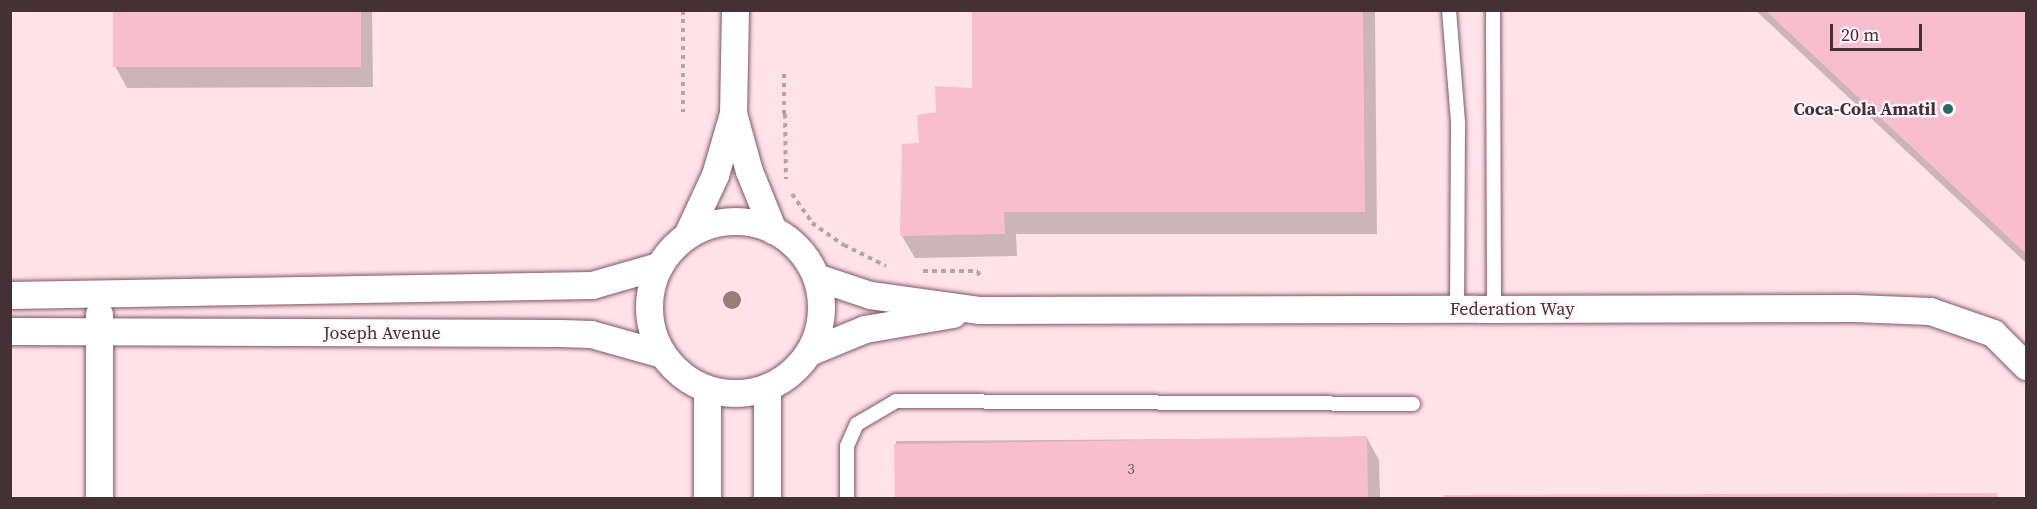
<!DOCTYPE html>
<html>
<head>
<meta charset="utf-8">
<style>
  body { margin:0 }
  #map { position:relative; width:2037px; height:509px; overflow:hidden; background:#ffe2ea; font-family:"Source Serif 4",serif }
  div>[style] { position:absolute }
  .shadow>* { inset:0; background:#0003 }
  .building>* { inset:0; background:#f8becf; transform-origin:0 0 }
  .path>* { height:4px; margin-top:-2px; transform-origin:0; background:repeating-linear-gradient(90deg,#bba2a9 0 4.5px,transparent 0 9px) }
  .roads { filter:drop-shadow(0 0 2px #815865) drop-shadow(0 0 2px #815865) }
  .lane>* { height:14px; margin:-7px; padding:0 7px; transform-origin:7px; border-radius:7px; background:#fff }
  .street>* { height:27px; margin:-13.5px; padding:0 13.5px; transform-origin:13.5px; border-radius:13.5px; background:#fff }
  .street>.ring { margin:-13.5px; padding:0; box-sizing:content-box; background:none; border:27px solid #fff; border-radius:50% }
  .trees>* { width:18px; height:18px; margin:-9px; border-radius:50%; background:#9b7e73 }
  .dots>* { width:16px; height:16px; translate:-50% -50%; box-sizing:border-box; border:3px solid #fff5f8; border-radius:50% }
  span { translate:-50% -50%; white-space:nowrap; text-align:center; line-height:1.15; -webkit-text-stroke:4.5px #fff5f8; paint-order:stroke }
  .number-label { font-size:15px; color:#70545c }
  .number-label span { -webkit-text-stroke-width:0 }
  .poi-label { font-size:18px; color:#433136; font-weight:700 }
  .right { translate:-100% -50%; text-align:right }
  .street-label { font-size:18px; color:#433136 }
  .frame { position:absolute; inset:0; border:12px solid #433136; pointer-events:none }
  .scale { position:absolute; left:1830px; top:24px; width:92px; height:27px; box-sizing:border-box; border:3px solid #433136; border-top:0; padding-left:8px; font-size:18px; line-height:21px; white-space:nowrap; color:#433136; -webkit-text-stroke:4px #fff5f8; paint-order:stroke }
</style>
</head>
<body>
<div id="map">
  <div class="shadow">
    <div style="clip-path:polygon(114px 10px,372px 10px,373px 87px,127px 88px,115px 66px)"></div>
    <div style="clip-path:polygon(973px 10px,1375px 10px,1377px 234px,1016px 234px,1017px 256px,915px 258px,902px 236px,921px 145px,937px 113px,974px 89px)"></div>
    <div style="clip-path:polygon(1755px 10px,2026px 10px,2026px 263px)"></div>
    <div style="clip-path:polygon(1367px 438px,1379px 460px,1380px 498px,896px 498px,896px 441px)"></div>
    <div style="clip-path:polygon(1996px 494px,1998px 498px,1446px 498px,1446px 496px)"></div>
  </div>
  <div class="building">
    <div style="left:113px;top:10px;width:248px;height:57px"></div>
    <div style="clip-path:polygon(972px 10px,1363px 10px,1365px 212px,1004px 212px,1005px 234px,900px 236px,902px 144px,919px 143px,917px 115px,936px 112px,935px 86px,972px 88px)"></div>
    <div style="clip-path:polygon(1765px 10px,2026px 10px,2026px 254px,1976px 207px)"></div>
    <div style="left:1367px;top:436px;width:62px;height:473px;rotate:89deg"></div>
    <div style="clip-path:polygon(1997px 493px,1997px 498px,1444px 498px,1444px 495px)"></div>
  </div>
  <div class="path">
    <div style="left:683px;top:10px;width:102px;rotate:90deg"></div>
    <div style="left:784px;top:114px;width:45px;rotate:-90deg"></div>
    <div style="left:785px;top:114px;width:65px;rotate:89.1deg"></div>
    <div style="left:792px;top:194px;width:35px;rotate:55deg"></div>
    <div style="left:812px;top:223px;width:39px;rotate:35deg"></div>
    <div style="left:844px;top:245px;width:47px;rotate:26.6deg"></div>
    <div style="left:923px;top:271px;width:55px"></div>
    <div style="left:978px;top:271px;width:9px;rotate:77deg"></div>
  </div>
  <div class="roads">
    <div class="lane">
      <div style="left:1449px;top:10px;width:112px;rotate:85.4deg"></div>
      <div style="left:1458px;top:122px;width:187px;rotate:90.3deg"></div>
      <div style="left:1493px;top:10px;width:299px;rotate:89.8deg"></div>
      <div style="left:847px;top:498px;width:52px;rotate:-90deg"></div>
      <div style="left:847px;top:446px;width:24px;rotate:-66deg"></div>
      <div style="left:857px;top:424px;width:45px;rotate:-30.5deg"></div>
      <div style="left:896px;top:401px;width:517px;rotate:0.33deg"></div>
    </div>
    <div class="street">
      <div style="left:735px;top:10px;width:103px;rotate:91.1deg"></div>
      <div style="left:733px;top:113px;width:60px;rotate:74.6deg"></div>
      <div style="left:749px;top:171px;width:64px;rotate:67.9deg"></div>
      <div class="ring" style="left:649px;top:221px;width:145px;height:145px"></div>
      <div style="left:687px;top:235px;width:66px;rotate:-65deg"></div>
      <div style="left:715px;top:175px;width:65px;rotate:-73.8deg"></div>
      <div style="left:816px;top:277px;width:57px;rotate:18.4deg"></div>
      <div style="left:870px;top:295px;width:111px;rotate:7.8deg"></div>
      <div style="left:980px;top:310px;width:874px;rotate:-0.13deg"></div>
      <div style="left:1854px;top:308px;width:76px;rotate:2.3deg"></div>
      <div style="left:1930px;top:311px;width:67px;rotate:19.2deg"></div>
      <div style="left:1993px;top:333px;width:47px;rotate:45deg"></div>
      <div style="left:10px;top:295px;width:582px;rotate:-0.98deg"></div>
      <div style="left:592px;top:285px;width:69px;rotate:-16.1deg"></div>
      <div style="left:10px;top:331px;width:550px;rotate:0.21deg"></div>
      <div style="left:560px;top:333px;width:31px;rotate:2deg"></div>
      <div style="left:591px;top:334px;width:74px;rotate:15.7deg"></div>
      <div style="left:809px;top:352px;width:61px;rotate:-22.3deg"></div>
      <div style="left:865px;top:329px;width:89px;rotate:-9.7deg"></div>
      <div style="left:707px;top:389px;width:109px;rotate:90deg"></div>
      <div style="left:99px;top:498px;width:184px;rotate:-90deg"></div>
      <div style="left:767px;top:498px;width:111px;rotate:-90deg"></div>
    </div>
  </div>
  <div class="trees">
    <div style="left:732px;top:300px"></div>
  </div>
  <div class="dots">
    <div style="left:1948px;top:109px;background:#256b5e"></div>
  </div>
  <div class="number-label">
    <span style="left:1131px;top:469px">3</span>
  </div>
  <div class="poi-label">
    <span class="right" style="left:1936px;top:109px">Coca-Cola Amatil</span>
  </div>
  <div class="street-label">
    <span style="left:1512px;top:309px">Federation Way</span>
    <span style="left:382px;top:333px">Joseph Avenue</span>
  </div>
  <div class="frame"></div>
  <div class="scale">20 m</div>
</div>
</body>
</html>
